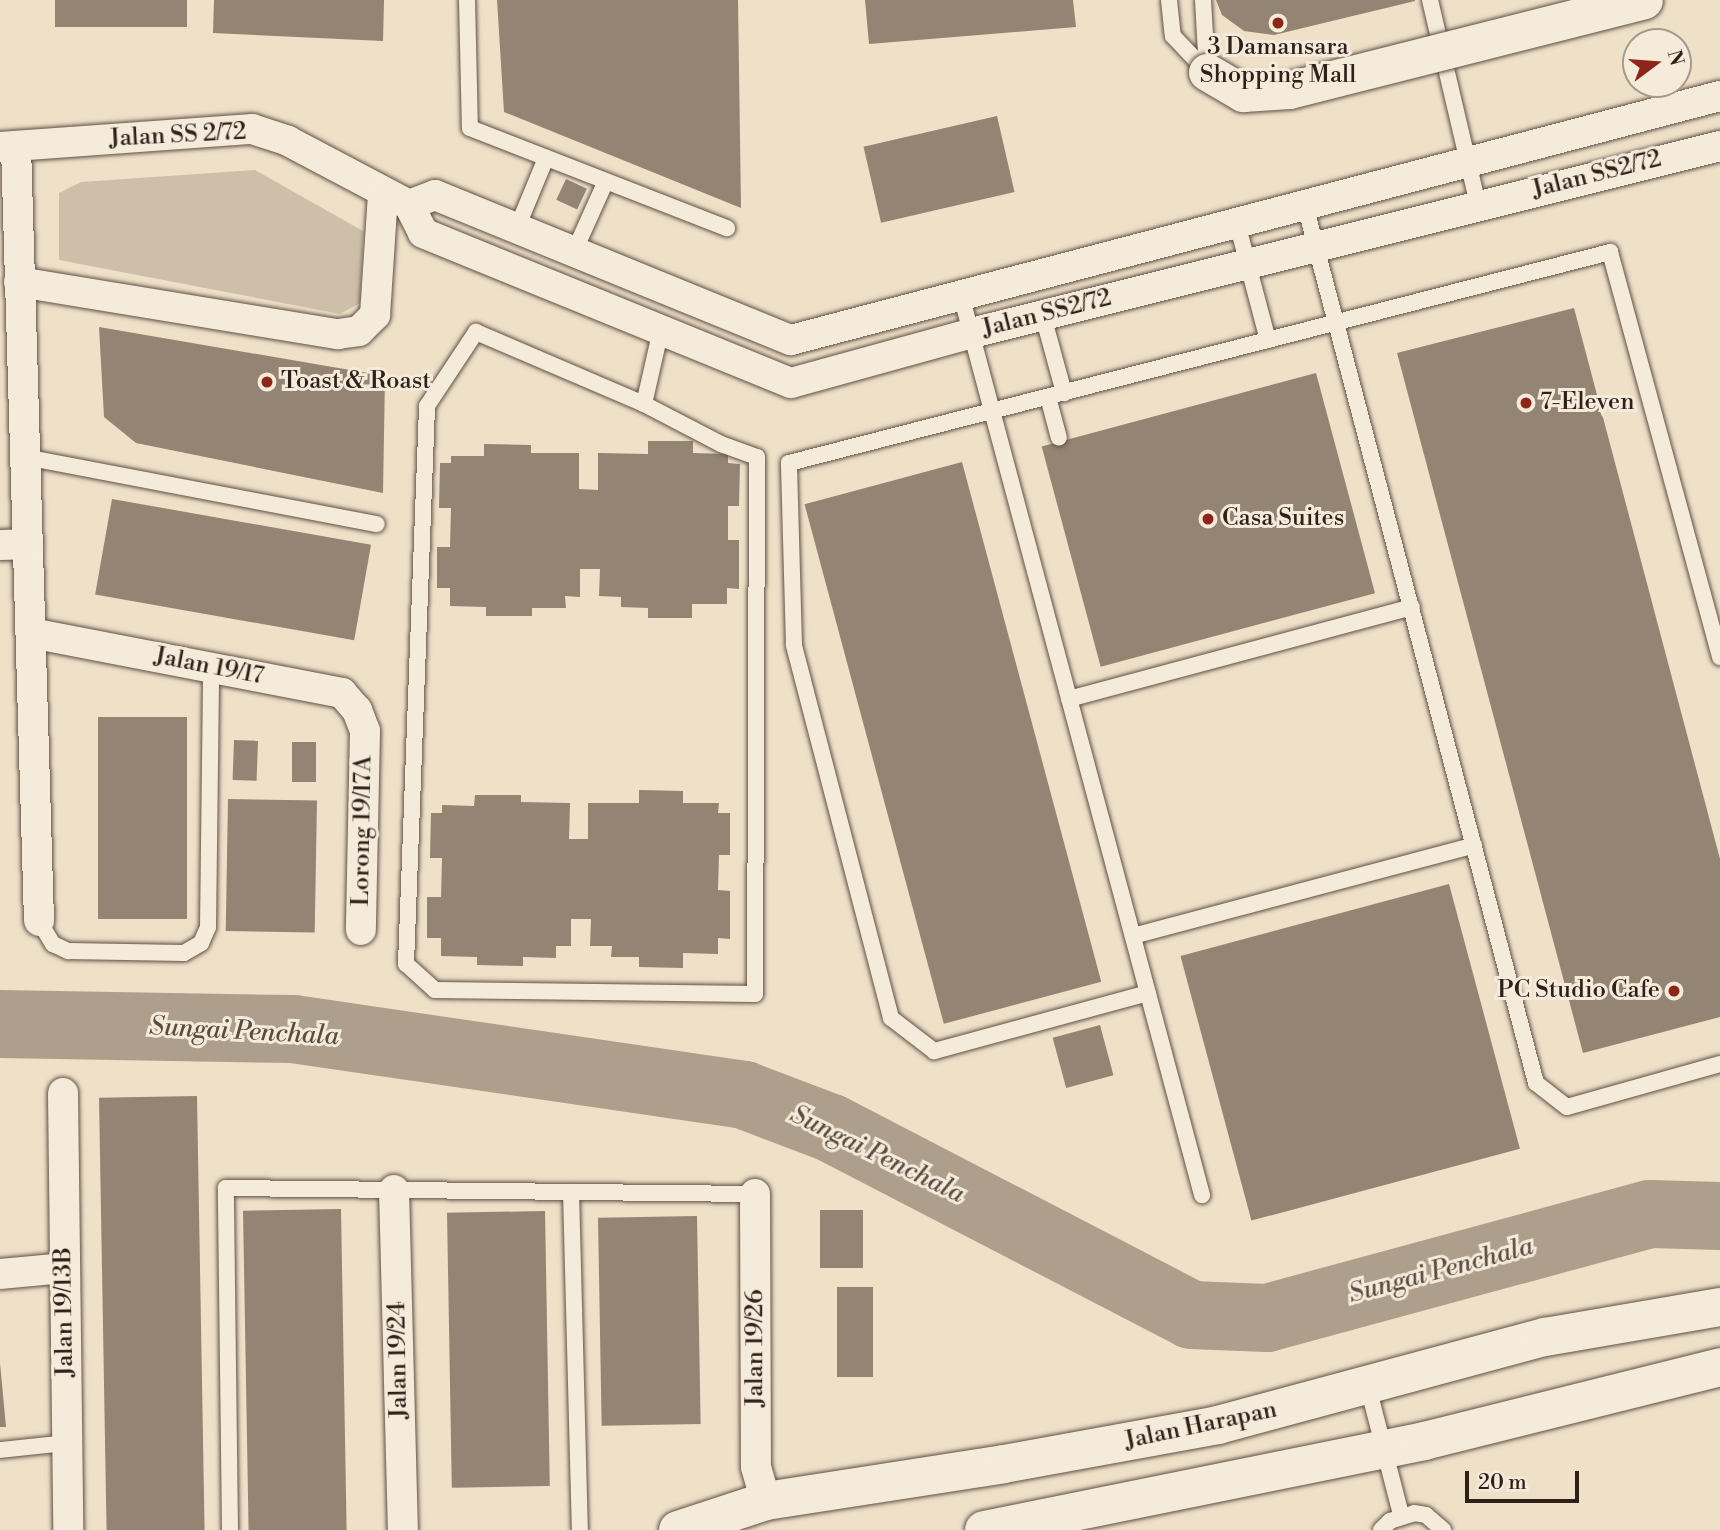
<!DOCTYPE html>
<html>
<head>
<meta charset="utf-8">
<style>
  body { margin:0 }
  #map { position:relative; width:1720px; height:1530px; overflow:hidden; background:#efe0c8; font-family:"Libre Bodoni",serif }
  div>[style] { position:absolute }
  .green>* { inset:0; background:#cebfaa }
  .river>* { height:68px; margin:-34px; padding:0 34px; transform-origin:34px; border-radius:34px; background:#ae9f8d }
  .building>* { inset:0; background:#938474; transform-origin:0 0 }
  .roads { filter:drop-shadow(0 0 2px #5f5046) drop-shadow(0 0 2px #5f5046) }
  .service>* { height:16px; margin:-8px; padding:0 8px; transform-origin:8px; border-radius:8px; background:#f5ebdb }
  .minor>* { height:30px; margin:-15px; padding:0 15px; transform-origin:15px; border-radius:15px; background:#f5ebdb }
  .secondary>* { height:38px; margin:-19px; padding:0 19px; transform-origin:19px; border-radius:19px; background:#f5ebdb }
  .bridges { filter:drop-shadow(0 0 2px #5f5046) drop-shadow(0 0 2px #5f5046) }
  .tertiary-bridge>* { height:37px; margin:-18.5px; padding:0 18.5px; transform-origin:18.5px; border-radius:18.5px; background:#f5ebdb }
  .dots>* { width:19px; height:19px; translate:-50% -50%; box-sizing:border-box; border:4px solid #f5ebdb; border-radius:50% }
  span { translate:-50% -50%; white-space:nowrap; text-align:center; line-height:1.15; -webkit-text-stroke:6px #f5ebdb; paint-order:stroke }
  .poi-label { font-size:24px; color:#2f201a }
  .left { translate:0 -50%; text-align:left }
  .right { translate:-100% -50%; text-align:right }
  .street-label { font-size:24px; color:#2f201a }
  .water-label { font-size:26px; color:#5b4c42; font-style:italic }
  .north { position:absolute; left:1622px; top:28px; width:70px; height:70px; box-sizing:border-box; background:#f5ebdb; border:2px solid #a69a8e; border-radius:50%; rotate:74deg; font-size:19px; font-weight:700; line-height:28px; text-align:center; color:#2f201a }
  .north::after { content:''; display:block; margin:auto; width:24px; height:32px; background:#8f2418; clip-path:polygon(50% 0,100% 100%,50% 72%,0 100%) }
  .scale { position:absolute; left:1465px; top:1471px; width:114px; height:32px; box-sizing:border-box; border:4px solid #2f201a; border-top:0; padding-left:9px; font-size:21px; line-height:24px; white-space:nowrap; color:#2f201a; -webkit-text-stroke:5px #f5ebdb; paint-order:stroke }
</style>
</head>
<body>
<div id="map">
  <div class="green">
    <div style="clip-path:polygon(255px 170px,363px 231px,360px 303px,340px 314px,59px 260px,59px 193px,81px 182px)"></div>
  </div>
  <div class="river">
    <div style="left:0;top:1024px;width:293px;rotate:1deg"></div>
    <div style="left:293px;top:1029px;width:456px;rotate:8.3deg"></div>
    <div style="left:744px;top:1095px;width:93px;rotate:20.8deg"></div>
    <div style="left:831px;top:1128px;width:406px;rotate:27.4deg"></div>
    <div style="left:1191px;top:1315px;width:76px;rotate:2.3deg"></div>
    <div style="left:1267px;top:1318px;width:397px;rotate:-15.2deg"></div>
    <div style="left:1650px;top:1214px;width:70px;rotate:1.6deg"></div>
  </div>
  <div class="building">
    <div style="left:55px;top:0;width:132px;height:27px"></div>
    <div style="clip-path:polygon(214px 0,384px 0,383px 41px,213px 33px)"></div>
    <div style="clip-path:polygon(497px 0,738px 0,741px 208px,504px 112px)"></div>
    <div style="clip-path:polygon(865px 0,1073px 0,1076px 27px,869px 44px)"></div>
    <div style="clip-path:polygon(1216px 0,1415px 0,1415px 1px,1274px 35px,1244px 31px,1222px 15px)"></div>
    <div style="left:997px;top:116px;width:78px;height:137px;rotate:77deg"></div>
    <div style="left:566px;top:179px;width:23px;height:23px;rotate:25deg"></div>
    <div style="clip-path:polygon(1574px 308px,1720px 859px,1720px 1017px,1583px 1053px,1397px 353px)"></div>
    <div style="clip-path:polygon(99px 327px,385px 376px,383px 493px,136px 443px,104px 417px)"></div>
    <div style="left:1316px;top:373px;width:228px;height:284px;rotate:75deg"></div>
    <div style="clip-path:polygon(648px 441px,693px 441px,693px 453px,728px 454px,728px 463px,740px 464px,739px 506px,728px 506px,728px 540px,739px 540px,739px 589px,727px 588px,727px 604px,692px 604px,692px 618px,648px 618px,648px 608px,621px 607px,621px 597px,599px 596px,600px 569px,580px 569px,580px 597px,565px 596px,566px 608px,532px 608px,532px 616px,486px 616px,486px 607px,450px 606px,450px 588px,437px 588px,437px 547px,450px 547px,451px 508px,439px 508px,440px 463px,451px 463px,451px 456px,484px 456px,484px 444px,531px 445px,531px 453px,579px 453px,579px 489px,598px 490px,598px 453px,648px 454px)"></div>
    <div style="left:962px;top:462px;width:538px;height:163px;rotate:75deg"></div>
    <div style="left:112px;top:499px;width:263px;height:97px;rotate:10deg"></div>
    <div style="left:98px;top:717px;width:89px;height:202px"></div>
    <div style="left:234px;top:740px;width:24px;height:40px;rotate:2deg"></div>
    <div style="left:292px;top:742px;width:24px;height:40px"></div>
    <div style="clip-path:polygon(639px 790px,683px 791px,683px 803px,719px 803px,718px 813px,730px 813px,730px 855px,719px 855px,718px 890px,730px 891px,730px 939px,718px 938px,718px 954px,683px 953px,683px 968px,639px 967px,639px 957px,611px 957px,612px 946px,590px 946px,591px 919px,571px 919px,571px 946px,556px 946px,556px 958px,523px 957px,523px 966px,477px 965px,477px 957px,441px 956px,441px 938px,427px 938px,427px 897px,441px 897px,442px 858px,430px 858px,431px 813px,442px 813px,442px 805px,474px 806px,475px 795px,521px 795px,521px 802px,570px 803px,569px 839px,588px 839px,588px 803px,639px 803px)"></div>
    <div style="left:228px;top:799px;width:89px;height:132px;rotate:1deg"></div>
    <div style="left:1449px;top:884px;width:274px;height:278px;rotate:75deg"></div>
    <div style="left:1100px;top:1025px;width:52px;height:49px;rotate:75deg"></div>
    <div style="left:197px;top:1096px;width:434px;height:98px;rotate:89deg"></div>
    <div style="left:341px;top:1209px;width:321px;height:98px;rotate:89deg"></div>
    <div style="left:820px;top:1210px;width:43px;height:58px"></div>
    <div style="left:545px;top:1211px;width:275px;height:98px;rotate:89deg"></div>
    <div style="left:697px;top:1216px;width:208px;height:99px;rotate:89deg"></div>
    <div style="left:837px;top:1287px;width:36px;height:90px"></div>
    <div style="clip-path:polygon(0 1363px,6px 1427px,0 1427px)"></div>
  </div>
  <div class="roads">
    <div class="service">
      <div style="left:467px;top:0;width:128px;rotate:88.7deg"></div>
      <div style="left:470px;top:128px;width:276px;rotate:21.3deg"></div>
      <div style="left:1169px;top:0;width:36px;rotate:84deg"></div>
      <div style="left:1173px;top:36px;width:50px;rotate:46.6deg"></div>
      <div style="left:1203px;top:0;width:72px;rotate:86.8deg"></div>
      <div style="left:1430px;top:0;width:211px;rotate:76.8deg"></div>
      <div style="left:1305px;top:205px;width:908px;rotate:75.26deg"></div>
      <div style="left:1536px;top:1083px;width:39px;rotate:38deg"></div>
      <div style="left:1567px;top:1107px;width:159px;rotate:-15.7deg"></div>
      <div style="left:1237px;top:223px;width:121px;rotate:75.2deg"></div>
      <div style="left:517px;top:228px;width:76px;rotate:-67.5deg"></div>
      <div style="left:574px;top:252px;width:76px;rotate:-65.8deg"></div>
      <div style="left:961px;top:295px;width:932px;rotate:75.01deg"></div>
      <div style="left:1043px;top:316px;width:80px;rotate:74.7deg"></div>
      <div style="left:476px;top:332px;width:183px;rotate:23.2deg"></div>
      <div style="left:644px;top:404px;width:87px;rotate:27.5deg"></div>
      <div style="left:721px;top:444px;width:38px;rotate:20deg"></div>
      <div style="left:757px;top:457px;width:537px;rotate:90.21deg"></div>
      <div style="left:755px;top:994px;width:320px;rotate:-179.3deg"></div>
      <div style="left:435px;top:990px;width:39px;rotate:-138deg"></div>
      <div style="left:406px;top:964px;width:558px;rotate:-87.84deg"></div>
      <div style="left:427px;top:406px;width:89px;rotate:-56.5deg"></div>
      <div style="left:1048px;top:397px;width:42px;rotate:75deg"></div>
      <div style="left:644px;top:404px;width:77px;rotate:-77.2deg"></div>
      <div style="left:25px;top:457px;width:358px;rotate:10.8deg"></div>
      <div style="left:1069px;top:699px;width:355px;rotate:-15deg"></div>
      <div style="left:39px;top:921px;width:27px;rotate:59deg"></div>
      <div style="left:53px;top:944px;width:17px;rotate:25deg"></div>
      <div style="left:68px;top:951px;width:116px;rotate:1deg"></div>
      <div style="left:184px;top:953px;width:20px;rotate:-30deg"></div>
      <div style="left:201px;top:943px;width:17px;rotate:-66deg"></div>
      <div style="left:208px;top:927px;width:260px;rotate:-89.3deg"></div>
      <div style="left:1133px;top:936px;width:353px;rotate:-14.9deg"></div>
      <div style="left:1148px;top:993px;width:222px;rotate:164.8deg"></div>
      <div style="left:934px;top:1051px;width:54px;rotate:-142.5deg"></div>
      <div style="left:891px;top:1018px;width:385px;rotate:-104.6deg"></div>
      <div style="left:794px;top:645px;width:182px;rotate:-91.6deg"></div>
      <div style="left:789px;top:463px;width:848px;rotate:-14.41deg"></div>
      <div style="left:1610px;top:252px;width:420px;rotate:74.8deg"></div>
      <div style="left:571px;top:1192px;width:338px;rotate:88.5deg"></div>
      <div style="left:1368px;top:1387px;width:132px;rotate:75.5deg"></div>
      <div style="left:0;top:1450px;width:67px;rotate:-6deg"></div>
      <div style="left:230px;top:1530px;width:342px;rotate:-90.7deg"></div>
      <div style="left:226px;top:1188px;width:529px;rotate:0.65deg"></div>
      <div style="left:1381px;top:1530px;width:13px;rotate:-45deg"></div>
      <div style="left:1390px;top:1521px;width:25px;rotate:-18deg"></div>
      <div style="left:1414px;top:1513px;width:12px;rotate:9deg"></div>
      <div style="left:1426px;top:1515px;width:23px;rotate:41deg"></div>
    </div>
    <div class="minor">
      <div style="left:16px;top:146px;width:775px;rotate:88.3deg"></div>
      <div style="left:0;top:147px;width:253px;rotate:-4.1deg"></div>
      <div style="left:252px;top:129px;width:38px;rotate:18deg"></div>
      <div style="left:288px;top:141px;width:137px;rotate:27.9deg"></div>
      <div style="left:409px;top:205px;width:28px;rotate:-21deg"></div>
      <div style="left:435px;top:195px;width:384px;rotate:22.2deg"></div>
      <div style="left:791px;top:340px;width:961px;rotate:-14.72deg"></div>
      <div style="left:409px;top:205px;width:31px;rotate:63deg"></div>
      <div style="left:423px;top:233px;width:397px;rotate:22.2deg"></div>
      <div style="left:791px;top:383px;width:188px;rotate:-15.4deg"></div>
      <div style="left:972px;top:333px;width:771px;rotate:-14.04deg"></div>
      <div style="left:19px;top:282px;width:323px;rotate:9.3deg"></div>
      <div style="left:338px;top:334px;width:21px;rotate:-8deg"></div>
      <div style="left:359px;top:331px;width:23px;rotate:-45deg"></div>
      <div style="left:375px;top:315px;width:122px;rotate:-86.2deg"></div>
      <div style="left:0;top:545px;width:28px;rotate:-2deg"></div>
      <div style="left:31px;top:633px;width:317px;rotate:10.9deg"></div>
      <div style="left:342px;top:693px;width:23px;rotate:49deg"></div>
      <div style="left:357px;top:710px;width:22px;rotate:69deg"></div>
      <div style="left:365px;top:731px;width:199px;rotate:91.2deg"></div>
      <div style="left:63px;top:1093px;width:437px;rotate:89.3deg"></div>
      <div style="left:394px;top:1190px;width:340px;rotate:88.5deg"></div>
      <div style="left:755px;top:1194px;width:273px;rotate:89.8deg"></div>
      <div style="left:756px;top:1467px;width:35px;rotate:74deg"></div>
      <div style="left:0;top:1274px;width:65px;rotate:-5.3deg"></div>
    </div>
    <div class="secondary">
      <div style="left:678px;top:1530px;width:93px;rotate:-18.2deg"></div>
      <div style="left:766px;top:1501px;width:241px;rotate:-8.8deg"></div>
      <div style="left:1004px;top:1464px;width:218px;rotate:-10.3deg"></div>
      <div style="left:1218px;top:1425px;width:339px;rotate:-15.1deg"></div>
      <div style="left:1545px;top:1337px;width:178px;rotate:-9.7deg"></div>
      <div style="left:984px;top:1530px;width:449px;rotate:-11.4deg"></div>
      <div style="left:1424px;top:1441px;width:305px;rotate:-14deg"></div>
    </div>
  </div>
  <div class="bridges">
    <div class="tertiary-bridge">
      <div style="left:1207px;top:72px;width:42px;rotate:30.3deg"></div>
      <div style="left:1243px;top:93px;width:46px;rotate:-3.7deg"></div>
      <div style="left:1289px;top:90px;width:366px;rotate:-14.2deg"></div>
    </div>
  </div>
  <div class="dots">
    <div style="left:1278px;top:23px;background:#8f2418"></div>
    <div style="left:267px;top:382px;background:#8f2418"></div>
    <div style="left:1526px;top:403px;background:#8f2418"></div>
    <div style="left:1208px;top:519px;background:#8f2418"></div>
    <div style="left:1674px;top:991px;background:#8f2418"></div>
  </div>
  <div class="poi-label">
    <span style="left:1278px;top:62px">3 Damansara<br>Shopping Mall</span>
    <span class="left" style="left:281px;top:382px">Toast &amp; Roast</span>
    <span class="left" style="left:1540px;top:403px">7-Eleven</span>
    <span class="left" style="left:1222px;top:519px">Casa Suites</span>
    <span class="right" style="left:1660px;top:991px">PC Studio Cafe</span>
  </div>
  <div class="street-label">
    <span style="left:178px;top:136px;rotate:-3deg">Jalan SS 2/72</span>
    <span style="left:1597px;top:175px;rotate:-14deg">Jalan SS2/72</span>
    <span style="left:1047px;top:314px;rotate:-14deg">Jalan SS2/72</span>
    <span style="left:209px;top:667px;rotate:11deg">Jalan 19/17</span>
    <span style="left:363px;top:831px;rotate:-89deg">Lorong 19/17A</span>
    <span style="left:65px;top:1312px;rotate:-91deg">Jalan 19/13B</span>
    <span style="left:756px;top:1348px;rotate:-90deg">Jalan 19/26</span>
    <span style="left:399px;top:1360px;rotate:-91deg">Jalan 19/24</span>
    <span style="left:1201px;top:1426px;rotate:-12deg">Jalan Harapan</span>
  </div>
  <div class="water-label">
    <span style="left:244px;top:1032px;rotate:3deg">Sungai Penchala</span>
    <span style="left:877px;top:1155px;rotate:26deg">Sungai Penchala</span>
    <span style="left:1441px;top:1271px;rotate:-15deg">Sungai Penchala</span>
  </div>
  <div class="north">N</div>
  <div class="scale">20 m</div>
</div>
</body>
</html>
